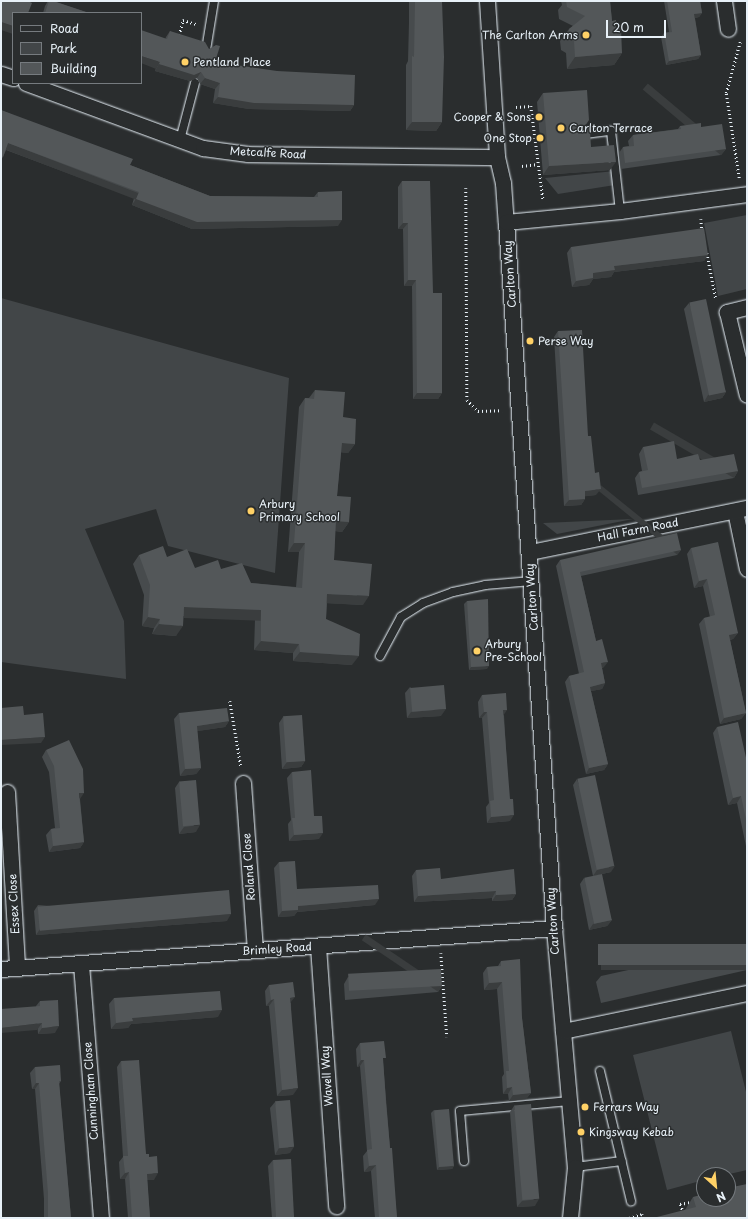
<!DOCTYPE html>
<html>
<head>
<meta charset="utf-8">
<style>
  body { margin:0 }
  #map { position:relative; width:748px; height:1219px; overflow:hidden; background:#2a2d2e; font-family:"Playpen Sans",sans-serif }
  div>[style] { position:absolute }
  .green>* { inset:0; background:#424648 }
  .path>* { height:2.5px; margin-top:-1.25px; transform-origin:0; background:repeating-linear-gradient(90deg,#e8f1f8 0 1px,transparent 0 4px) }
  .roads { filter:drop-shadow(0 0 1px #e8f1f8) drop-shadow(0 0 1px #e8f1f8) }
  .lane>* { height:8px; margin:-4px; padding:0 4px; transform-origin:4px; border-radius:4px; background:#2a2d2e }
  .street>* { height:15px; margin:-7.5px; padding:0 7.5px; transform-origin:7.5px; border-radius:7.5px; background:#2a2d2e }
  .wall>* { inset:0; background:#474b4d }
  .shaded-wall>* { inset:0; background:#3a3d3e; transform-origin:0 0 }
  .building>* { inset:0; background:#535759; transform-origin:0 0 }
  .dots>* { width:11px; height:11px; translate:-50% -50%; box-sizing:border-box; border:2px solid #2a2d2e; border-radius:50% }
  span { translate:-50% -50%; white-space:nowrap; text-align:center; line-height:1.15; -webkit-text-stroke:3px #2a2d2e; paint-order:stroke }
  .poi-label { font-size:11px; color:#e8f1f8 }
  .right { translate:-100% -50%; text-align:right }
  .left { translate:0 -50%; text-align:left }
  .street-label { font-size:11px; color:#e8f1f8 }
  .frame { position:absolute; inset:0; border:2px solid #e8f1f8; pointer-events:none }
  .legend { position:absolute; left:12px; top:12px; width:130px; height:72px; box-sizing:border-box; background:#2a2d2e; border:1px solid #767b7f; margin:0; padding:5px 7px; list-style:none; font-size:12px; color:#e8f1f8 }
  .legend li { display:flex; align-items:center; gap:8px; height:20px }
  .legend b { width:20px; border:1px solid #767b7f }
  .north { position:absolute; left:696px; top:1167px; width:40px; height:40px; box-sizing:border-box; background:#2a2d2e; border:1px solid #767b7f; border-radius:50%; rotate:153deg; font-size:11px; font-weight:700; line-height:16px; text-align:center; color:#e8f1f8 }
  .north::after { content:''; display:block; margin:auto; width:14px; height:18px; background:#ffd166; clip-path:polygon(50% 0,100% 100%,50% 72%,0 100%) }
  .scale { position:absolute; left:606px; top:20px; width:60px; height:18px; box-sizing:border-box; border:2px solid #e8f1f8; border-top:0; padding-left:5px; font-size:12px; line-height:14px; white-space:nowrap; color:#e8f1f8; -webkit-text-stroke:3px #2a2d2e; paint-order:stroke }
</style>
</head>
<body>
<div id="map">
  <div class="green">
    <div style="clip-path:polygon(615px 171px,615px 185px,558px 194px,545px 178px)"></div>
    <div style="clip-path:polygon(747px 215px,747px 289px,718px 296px,704px 223px)"></div>
    <div style="clip-path:polygon(1px 298px,289px 378px,275px 573px,168px 546px,156px 509px,85px 529px,124px 621px,126px 679px,1px 662px)"></div>
    <div style="clip-path:polygon(633px 519px,557px 534px,543px 523px)"></div>
    <div style="clip-path:polygon(731px 1031px,747px 1096px,747px 1170px,725px 1175px,704px 1175px,704px 1180px,667px 1190px,633px 1055px)"></div>
  </div>
  <div class="path">
    <div style="left:179px;top:35px;width:16px;rotate:-75deg"></div>
    <div style="left:183px;top:20px;width:14px;rotate:17deg"></div>
    <div style="left:516px;top:107px;width:15px;rotate:-4deg"></div>
    <div style="left:531px;top:106px;width:94px;rotate:82.6deg"></div>
    <div style="left:522px;top:166px;width:16px;rotate:-7deg"></div>
    <div style="left:739px;top:178px;width:86px;rotate:-98.7deg"></div>
    <div style="left:726px;top:93px;width:53px;rotate:-74.6deg"></div>
    <div style="left:466px;top:188px;width:212px;rotate:89.7deg"></div>
    <div style="left:467px;top:400px;width:16px;rotate:45deg"></div>
    <div style="left:478px;top:411px;width:24px;rotate:-2deg"></div>
    <div style="left:701px;top:219px;width:12px;rotate:85deg"></div>
    <div style="left:707px;top:253px;width:47px;rotate:78.9deg"></div>
    <div style="left:230px;top:701px;width:67px;rotate:80.5deg"></div>
    <div style="left:441px;top:953px;width:84px;rotate:85.9deg"></div>
    <div style="left:683px;top:1213px;width:9px;rotate:-108deg"></div>
    <div style="left:680px;top:1204px;width:11px;rotate:-10deg"></div>
    <div style="left:629px;top:1218px;width:14px;rotate:-17deg"></div>
    <div style="left:642px;top:1214px;width:4px;rotate:76deg"></div>
  </div>
  <div class="roads">
    <div class="lane">
      <div style="left:206px;top:50px;width:50px;rotate:-80.7deg"></div>
      <div style="left:585px;top:134px;width:26px;rotate:-7deg"></div>
      <div style="left:611px;top:131px;width:81px;rotate:83.6deg"></div>
      <div style="left:180px;top:140px;width:59px;rotate:-75.3deg"></div>
      <div style="left:380px;top:656px;width:44px;rotate:-61.7deg"></div>
      <div style="left:401px;top:617px;width:26px;rotate:-32deg"></div>
      <div style="left:423px;top:603px;width:32px;rotate:-20deg"></div>
      <div style="left:453px;top:592px;width:33px;rotate:-12deg"></div>
      <div style="left:485px;top:585px;width:47px;rotate:-4.9deg"></div>
      <div style="left:600px;top:1071px;width:134px;rotate:76.6deg"></div>
      <div style="left:464px;top:1161px;width:50px;rotate:-94.6deg"></div>
      <div style="left:460px;top:1111px;width:110px;rotate:-5.2deg"></div>
      <div style="left:575px;top:1167px;width:47px;rotate:-7.3deg"></div>
    </div>
    <div class="street">
      <div style="left:487px;top:1px;width:156px;rotate:86.3deg"></div>
      <div style="left:497px;top:157px;width:27px;rotate:77deg"></div>
      <div style="left:503px;top:183px;width:39px;rotate:86deg"></div>
      <div style="left:506px;top:222px;width:708px;rotate:86.11deg"></div>
      <div style="left:554px;top:928px;width:240px;rotate:85deg"></div>
      <div style="left:575px;top:1167px;width:51px;rotate:95.6deg"></div>
      <div style="left:724px;top:1px;width:28px;rotate:82deg"></div>
      <div style="left:1px;top:74px;width:13px;rotate:18deg"></div>
      <div style="left:26px;top:83px;width:189px;rotate:20.2deg"></div>
      <div style="left:203px;top:148px;width:45px;rotate:7.6deg"></div>
      <div style="left:248px;top:154px;width:249px;rotate:0.7deg"></div>
      <div style="left:506px;top:222px;width:115px;rotate:-5.5deg"></div>
      <div style="left:620px;top:211px;width:128px;rotate:-7.6deg"></div>
      <div style="left:747px;top:307px;width:21px;rotate:166deg"></div>
      <div style="left:727px;top:312px;width:85px;rotate:76.5deg"></div>
      <div style="left:735px;top:511px;width:59px;rotate:78.3deg"></div>
      <div style="left:530px;top:552px;width:221px;rotate:-11.5deg"></div>
      <div style="left:243px;top:783px;width:167px;rotate:85.9deg"></div>
      <div style="left:7px;top:792px;width:176px;rotate:86.7deg"></div>
      <div style="left:318px;top:946px;width:261px;rotate:86deg"></div>
      <div style="left:81px;top:964px;width:255px;rotate:85.5deg"></div>
      <div style="left:1px;top:969px;width:555px;rotate:-4.24deg"></div>
      <div style="left:563px;top:1031px;width:188px;rotate:-11.7deg"></div>
    </div>
  </div>
  <div class="wall">
    <div style="clip-path:polygon(48px 1px,53px 1px,89px 13px,43px 13px,45px 6px)"></div>
    <div style="clip-path:polygon(409px 1px,442px 1px,442px 122px,436px 131px,406px 130px,406px 65px,408px 61px,409px 22px)"></div>
    <div style="clip-path:polygon(561px 1px,610px 1px,612px 21px,616px 29px,622px 53px,614px 65px,567px 69px,566px 53px,561px 50px,560px 41px,569px 29px,573px 26px,559px 19px,558px 10px,562px 5px)"></div>
    <div style="clip-path:polygon(664px 1px,700px 1px,702px 13px,699px 17px,695px 18px,701px 55px,698px 59px,666px 65px,661px 37px,664px 33px,669px 32px)"></div>
    <div style="clip-path:polygon(170px 31px,215px 62px,354px 105px,350px 111px,249px 109px,213px 103px,215px 89px,200px 84px,197px 78px,190px 81px,155px 71px,166px 37px)"></div>
    <div style="clip-path:polygon(543px 93px,585px 126px,591px 147px,610px 170px,543px 175px,537px 102px)"></div>
    <div style="clip-path:polygon(1px 110px,130px 165px,210px 196px,314px 197px,318px 192px,338px 226px,192px 229px,132px 205px,134px 198px,6px 150px,3px 157px,1px 160px)"></div>
    <div style="clip-path:polygon(680px 126px,701px 127px,726px 149px,721px 155px,621px 169px,619px 153px,623px 147px,629px 146px,628px 141px,633px 135px,678px 129px)"></div>
    <div style="clip-path:polygon(402px 181px,433px 293px,442px 393px,438px 399px,413px 399px,412px 286px,404px 286px,403px 229px,398px 229px,398px 187px)"></div>
    <div style="clip-path:polygon(571px 247px,708px 255px,704px 261px,614px 272px,611px 277px,593px 279px,589px 285px,572px 287px,567px 253px)"></div>
    <div style="clip-path:polygon(689px 303px,726px 392px,722px 398px,704px 402px,684px 309px)"></div>
    <div style="clip-path:polygon(558px 331px,588px 436px,596px 495px,585px 496px,585px 499px,581px 505px,564px 506px,554px 337px)"></div>
    <div style="clip-path:polygon(315px 390px,343px 417px,355px 444px,348px 453px,341px 452px,337px 496px,349px 522px,342px 532px,335px 531px,334px 560px,363px 605px,327px 603px,326px 619px,352px 665px,293px 661px,293px 653px,254px 650px,255px 619px,183px 616px,176px 636px,152px 634px,154px 628px,142px 626px,144px 595px,133px 564px,139px 555px,167px 557px,195px 568px,221px 569px,251px 583px,296px 587px,299px 552px,288px 552px,299px 407px,305px 398px,309px 398px)"></div>
    <div style="clip-path:polygon(643px 447px,677px 459px,700px 460px,738px 471px,734px 478px,638px 495px,635px 478px,639px 472px,642px 471px,639px 454px)"></div>
    <div style="clip-path:polygon(691px 548px,738px 633px,733px 639px,730px 640px,746px 713px,741px 719px,720px 724px,699px 624px,704px 618px,710px 617px,703px 586px,694px 588px,687px 554px)"></div>
    <div style="clip-path:polygon(681px 550px,677px 555px,581px 576px,596px 641px,604px 667px,602px 668px,605px 683px,602px 689px,591px 691px,608px 764px,604px 770px,586px 774px,565px 682px,569px 676px,579px 674px,556px 566px,560px 560px)"></div>
    <div style="clip-path:polygon(467px 601px,487px 669px,469px 670px,464px 604px)"></div>
    <div style="clip-path:polygon(410px 687px,441px 716px,407px 718px,405px 693px)"></div>
    <div style="clip-path:polygon(482px 695px,504px 715px,510px 821px,487px 823px,486px 807px,489px 803px,482px 718px,479px 718px,478px 702px)"></div>
    <div style="clip-path:polygon(179px 713px,229px 721px,225px 727px,197px 731px,201px 768px,196px 774px,180px 776px,174px 719px)"></div>
    <div style="clip-path:polygon(283px 717px,305px 761px,301px 767px,282px 769px,279px 723px)"></div>
    <div style="clip-path:polygon(717px 727px,747px 762px,747px 851px,737px 803px,728px 805px,713px 733px)"></div>
    <div style="clip-path:polygon(46px 750px,80px 799px,84px 842px,80px 848px,49px 852px,46px 835px,51px 829px,55px 828px,49px 772px,42px 757px)"></div>
    <div style="clip-path:polygon(292px 772px,314px 816px,319px 839px,289px 841px,288px 824px,291px 820px,287px 778px)"></div>
    <div style="clip-path:polygon(577px 779px,611px 872px,593px 876px,573px 785px)"></div>
    <div style="clip-path:polygon(179px 782px,196px 832px,179px 834px,175px 788px)"></div>
    <div style="clip-path:polygon(279px 862px,297px 889px,375px 905px,297px 912px,294px 916px,278px 917px,274px 868px)"></div>
    <div style="clip-path:polygon(416px 870px,441px 879px,516px 894px,512px 900px,492px 901px,492px 898px,414px 902px,412px 876px)"></div>
    <div style="clip-path:polygon(584px 878px,612px 920px,607px 926px,589px 930px,580px 884px)"></div>
    <div style="clip-path:polygon(38px 905px,227px 921px,36px 935px,34px 911px)"></div>
    <div style="clip-path:polygon(747px 944px,747px 970px,601px 1003px,596px 982px,601px 976px)"></div>
    <div style="clip-path:polygon(501px 961px,522px 1018px,531px 1093px,526px 1099px,509px 1101px,508px 1094px,503px 1094px,502px 1077px,504px 1074px,497px 989px,484px 990px,483px 973px,487px 967px,498px 966px)"></div>
    <div style="clip-path:polygon(348px 977px,442px 986px,438px 992px,345px 1000px,344px 984px)"></div>
    <div style="clip-path:polygon(269px 985px,291px 1003px,293px 1095px,277px 1096px,269px 1006px,266px 1006px,265px 991px)"></div>
    <div style="clip-path:polygon(114px 998px,218px 1017px,131px 1024px,128px 1028px,111px 1029px,109px 1004px)"></div>
    <div style="clip-path:polygon(40px 1001px,55px 1033px,38px 1034px,36px 1006px)"></div>
    <div style="clip-path:polygon(360px 1043px,383px 1062px,390px 1148px,397px 1218px,375px 1218px,371px 1171px,364px 1172px,363px 1156px,367px 1151px,360px 1066px,357px 1067px,356px 1049px)"></div>
    <div style="clip-path:polygon(121px 1061px,146px 1154px,149px 1157px,154px 1180px,147px 1180px,150px 1218px,128px 1218px,125px 1179px,120px 1179px,119px 1162px,123px 1157px,117px 1067px)"></div>
    <div style="clip-path:polygon(35px 1067px,61px 1081px,59px 1084px,71px 1218px,44px 1218px,44px 1199px,35px 1089px,32px 1089px,30px 1073px)"></div>
    <div style="clip-path:polygon(275px 1102px,290px 1153px,275px 1155px,270px 1108px)"></div>
    <div style="clip-path:polygon(514px 1106px,535px 1206px,517px 1207px,510px 1112px)"></div>
    <div style="clip-path:polygon(434px 1110px,454px 1166px,452px 1169px,437px 1170px,431px 1113px)"></div>
    <div style="clip-path:polygon(273px 1160px,294px 1218px,272px 1218px,268px 1166px)"></div>
    <div style="clip-path:polygon(693px 1197px,747px 1218px,685px 1210px)"></div>
  </div>
  <div class="shaded-wall">
    <div style="clip-path:polygon(702px 13px,699px 17px,691px 19px,694px 14px)"></div>
    <div style="clip-path:polygon(1px 22px,13px 26px,13px 34px,1px 30px)"></div>
    <div style="clip-path:polygon(622px 53px,614px 65px,567px 69px,575px 57px)"></div>
    <div style="clip-path:polygon(701px 55px,698px 59px,666px 65px,669px 61px)"></div>
    <div style="clip-path:polygon(141px 56px,160px 62px,156px 69px,141px 63px)"></div>
    <div style="clip-path:polygon(159px 64px,201px 72px,197px 78px,190px 81px,155px 71px)"></div>
    <div style="clip-path:polygon(205px 78px,220px 83px,215px 89px,200px 84px)"></div>
    <div style="clip-path:polygon(218px 97px,354px 105px,350px 111px,249px 109px,213px 103px)"></div>
    <div style="clip-path:polygon(412px 122px,442px 122px,436px 131px,406px 130px)"></div>
    <div style="left:8px;top:143px;width:140px;height:7px;rotate:21deg"></div>
    <div style="left:726px;top:149px;width:8px;height:102px;rotate:130deg"></div>
    <div style="clip-path:polygon(616px 162px,610px 170px,543px 175px,549px 166px)"></div>
    <div style="clip-path:polygon(136px 199px,342px 220px,338px 226px,192px 229px,132px 205px)"></div>
    <div style="clip-path:polygon(403px 223px,408px 223px,403px 229px,398px 229px)"></div>
    <div style="clip-path:polygon(708px 255px,704px 261px,614px 272px,611px 277px,593px 279px,589px 285px,572px 287px,576px 281px,593px 273px,614px 266px)"></div>
    <div style="clip-path:polygon(408px 280px,416px 280px,412px 286px,404px 286px)"></div>
    <div style="clip-path:polygon(726px 392px,722px 398px,704px 402px,708px 395px)"></div>
    <div style="clip-path:polygon(417px 393px,442px 393px,438px 399px,413px 399px)"></div>
    <div style="clip-path:polygon(342px 443px,355px 444px,348px 453px,335px 452px)"></div>
    <div style="left:738px;top:471px;width:8px;height:97px;rotate:120deg"></div>
    <div style="clip-path:polygon(601px 489px,596px 495px,580px 497px,585px 491px)"></div>
    <div style="clip-path:polygon(585px 499px,581px 505px,564px 506px,569px 500px)"></div>
    <div style="clip-path:polygon(336px 521px,349px 522px,342px 532px,329px 530px)"></div>
    <div style="clip-path:polygon(294px 543px,305px 543px,299px 552px,288px 552px)"></div>
    <div style="left:681px;top:550px;width:6px;height:103px;rotate:129deg"></div>
    <div style="clip-path:polygon(707px 579px,703px 586px,694px 588px,699px 581px)"></div>
    <div style="clip-path:polygon(327px 594px,369px 596px,363px 605px,321px 603px)"></div>
    <div style="left:184px;top:607px;width:77px;height:11px;rotate:2deg"></div>
    <div style="clip-path:polygon(148px 617px,160px 619px,154px 628px,142px 626px)"></div>
    <div style="clip-path:polygon(159px 624px,183px 626px,176px 636px,152px 634px)"></div>
    <div style="clip-path:polygon(738px 633px,733px 639px,725px 641px,729px 635px)"></div>
    <div style="clip-path:polygon(261px 641px,299px 644px,293px 653px,254px 650px)"></div>
    <div style="clip-path:polygon(300px 652px,359px 656px,352px 665px,293px 661px)"></div>
    <div style="clip-path:polygon(608px 662px,604px 667px,597px 669px,601px 663px)"></div>
    <div style="clip-path:polygon(489px 666px,487px 669px,469px 670px,471px 667px)"></div>
    <div style="clip-path:polygon(605px 683px,602px 689px,586px 692px,590px 687px)"></div>
    <div style="clip-path:polygon(446px 709px,441px 716px,407px 718px,411px 712px)"></div>
    <div style="clip-path:polygon(503px 710px,507px 710px,503px 716px)"></div>
    <div style="clip-path:polygon(484px 712px,487px 712px,482px 718px,479px 718px)"></div>
    <div style="clip-path:polygon(746px 713px,741px 719px,720px 724px,724px 718px)"></div>
    <div style="clip-path:polygon(229px 721px,225px 727px,192px 732px,197px 726px)"></div>
    <div style="clip-path:polygon(45px 737px,41px 743px,1px 745px,1px 740px)"></div>
    <div style="clip-path:polygon(305px 761px,301px 767px,282px 769px,287px 762px)"></div>
    <div style="clip-path:polygon(608px 764px,604px 770px,586px 774px,589px 768px)"></div>
    <div style="clip-path:polygon(201px 768px,196px 774px,180px 776px,185px 769px)"></div>
    <div style="clip-path:polygon(79px 793px,84px 793px,80px 799px)"></div>
    <div style="clip-path:polygon(741px 796px,737px 803px,728px 805px,733px 798px)"></div>
    <div style="clip-path:polygon(514px 815px,510px 821px,487px 823px,491px 817px)"></div>
    <div style="clip-path:polygon(200px 825px,196px 832px,179px 834px,184px 827px)"></div>
    <div style="clip-path:polygon(323px 833px,319px 839px,289px 841px,294px 835px)"></div>
    <div style="clip-path:polygon(84px 842px,80px 848px,49px 852px,53px 846px)"></div>
    <div style="clip-path:polygon(615px 866px,611px 872px,593px 876px,597px 870px)"></div>
    <div style="clip-path:polygon(496px 891px,492px 898px,414px 902px,418px 896px)"></div>
    <div style="clip-path:polygon(516px 894px,512px 900px,492px 901px,496px 895px)"></div>
    <div style="clip-path:polygon(379px 899px,375px 905px,297px 912px,294px 916px,278px 917px,282px 911px,298px 906px)"></div>
    <div style="clip-path:polygon(231px 914px,227px 921px,36px 935px,40px 929px)"></div>
    <div style="clip-path:polygon(612px 920px,607px 926px,589px 930px,593px 924px)"></div>
    <div style="left:747px;top:965px;width:5px;height:146px;rotate:90deg"></div>
    <div style="clip-path:polygon(502px 982px,497px 989px,484px 990px,489px 983px)"></div>
    <div style="left:442px;top:986px;width:7px;height:92px;rotate:124deg"></div>
    <div style="clip-path:polygon(295px 997px,290px 1003px,290px 998px)"></div>
    <div style="clip-path:polygon(274px 999px,269px 1006px,266px 1006px,271px 1000px)"></div>
    <div style="clip-path:polygon(222px 1010px,218px 1017px,131px 1024px,128px 1028px,111px 1029px,116px 1023px,132px 1018px)"></div>
    <div style="clip-path:polygon(42px 1023px,37px 1030px,1px 1033px,1px 1028px)"></div>
    <div style="clip-path:polygon(59px 1026px,55px 1033px,38px 1034px,42px 1028px)"></div>
    <div style="clip-path:polygon(361px 1060px,364px 1060px,360px 1066px,357px 1067px)"></div>
    <div style="clip-path:polygon(36px 1083px,39px 1083px,35px 1089px,32px 1089px)"></div>
    <div style="clip-path:polygon(512px 1087px,508px 1094px,503px 1094px,507px 1088px)"></div>
    <div style="clip-path:polygon(298px 1088px,293px 1095px,277px 1096px,282px 1090px)"></div>
    <div style="clip-path:polygon(531px 1093px,526px 1099px,509px 1101px,513px 1095px)"></div>
    <div style="clip-path:polygon(294px 1147px,290px 1153px,275px 1155px,279px 1148px)"></div>
    <div style="clip-path:polygon(376px 1165px,371px 1171px,364px 1172px,369px 1166px)"></div>
    <div style="clip-path:polygon(454px 1166px,452px 1169px,437px 1170px,439px 1167px)"></div>
    <div style="clip-path:polygon(129px 1172px,125px 1179px,120px 1179px,125px 1173px)"></div>
    <div style="clip-path:polygon(158px 1173px,154px 1180px,142px 1180px,147px 1174px)"></div>
    <div style="clip-path:polygon(539px 1199px,535px 1206px,517px 1207px,522px 1201px)"></div>
  </div>
  <div class="building">
    <div style="clip-path:polygon(1px 1px,28px 1px,32px 3px,28px 13px,13px 13px,13px 26px,1px 22px)"></div>
    <div style="clip-path:polygon(49px 1px,53px 1px,89px 13px,45px 13px)"></div>
    <div style="clip-path:polygon(415px 1px,442px 1px,444px 57px,442px 122px,412px 122px,412px 56px,414px 57px)"></div>
    <div style="clip-path:polygon(566px 1px,610px 1px,612px 21px,616px 20px,616px 29px,621px 28px,622px 53px,575px 57px,574px 41px,569px 38px,569px 29px,585px 16px,567px 7px)"></div>
    <div style="clip-path:polygon(667px 1px,700px 1px,702px 13px,694px 14px,701px 55px,669px 61px,664px 33px,672px 32px)"></div>
    <div style="clip-path:polygon(141px 30px,167px 39px,170px 31px,205px 42px,209px 49px,216px 45px,220px 46px,215px 62px,277px 71px,355px 75px,354px 105px,254px 103px,218px 97px,220px 83px,205px 78px,201px 72px,194px 75px,159px 64px,160px 62px,141px 56px)"></div>
    <div style="clip-path:polygon(587px 90px,589px 120px,585px 126px,590px 131px,591px 147px,614px 145px,616px 162px,549px 166px,543px 93px)"></div>
    <div style="clip-path:polygon(1px 110px,133px 159px,130px 165px,210px 196px,318px 197px,318px 192px,342px 191px,342px 220px,197px 222px,136px 199px,139px 192px,8px 143px,3px 157px,1px 156px)"></div>
    <div style="clip-path:polygon(701px 123px,701px 127px,722px 124px,726px 149px,625px 163px,623px 147px,634px 146px,633px 135px,681px 129px,680px 126px)"></div>
    <div style="clip-path:polygon(402px 181px,430px 181px,433px 293px,442px 293px,442px 393px,417px 393px,416px 280px,408px 280px,408px 223px,403px 223px)"></div>
    <div style="clip-path:polygon(704px 228px,708px 255px,614px 266px,615px 270px,593px 273px,593px 278px,576px 281px,571px 247px)"></div>
    <div style="left:706px;top:299px;width:95px;height:17px;rotate:78deg"></div>
    <div style="clip-path:polygon(582px 330px,588px 436px,591px 436px,595px 473px,599px 472px,601px 489px,585px 491px,585px 499px,569px 500px,558px 331px)"></div>
    <div style="clip-path:polygon(315px 390px,345px 392px,343px 417px,356px 419px,355px 444px,342px 443px,337px 496px,351px 497px,349px 522px,336px 521px,334px 560px,372px 564px,369px 596px,327px 594px,326px 619px,360px 634px,359px 656px,300px 652px,299px 644px,261px 641px,261px 610px,184px 607px,183px 626px,159px 624px,160px 619px,148px 617px,150px 585px,139px 555px,163px 546px,167px 557px,187px 549px,195px 568px,218px 560px,221px 569px,242px 563px,251px 583px,302px 588px,305px 543px,294px 543px,305px 398px,314px 399px)"></div>
    <div style="clip-path:polygon(674px 441px,677px 459px,698px 454px,700px 460px,734px 454px,738px 471px,642px 488px,639px 472px,648px 470px,643px 447px)"></div>
    <div style="clip-path:polygon(677px 533px,681px 550px,580px 572px,596px 641px,602px 639px,608px 662px,601px 663px,605px 683px,590px 687px,608px 764px,589px 768px,569px 676px,584px 672px,560px 560px)"></div>
    <div style="clip-path:polygon(718px 542px,738px 633px,729px 635px,746px 713px,724px 718px,704px 618px,715px 615px,707px 579px,699px 581px,691px 548px)"></div>
    <div style="clip-path:polygon(488px 599px,489px 666px,471px 667px,467px 601px)"></div>
    <div style="left:444px;top:685px;width:24px;height:34px;rotate:85deg"></div>
    <div style="clip-path:polygon(506px 693px,507px 710px,503px 710px,510px 799px,513px 799px,514px 815px,491px 817px,490px 801px,494px 800px,487px 712px,484px 712px,482px 695px)"></div>
    <div style="clip-path:polygon(23px 706px,24px 715px,43px 713px,45px 737px,1px 740px,1px 708px)"></div>
    <div style="clip-path:polygon(227px 708px,229px 721px,197px 726px,201px 768px,185px 769px,179px 713px)"></div>
    <div style="left:302px;top:715px;width:46px;height:19px;rotate:86deg"></div>
    <div style="clip-path:polygon(738px 722px,747px 762px,747px 824px,741px 796px,733px 798px,717px 727px)"></div>
    <div style="clip-path:polygon(69px 740px,83px 769px,84px 793px,79px 793px,84px 842px,53px 846px,51px 829px,60px 828px,54px 766px,46px 750px)"></div>
    <div style="clip-path:polygon(311px 770px,314px 816px,322px 816px,323px 833px,294px 835px,292px 818px,295px 818px,292px 772px)"></div>
    <div style="left:595px;top:775px;width:93px;height:18px;rotate:78deg"></div>
    <div style="left:196px;top:780px;width:45px;height:17px;rotate:85deg"></div>
    <div style="clip-path:polygon(295px 861px,297px 889px,378px 885px,379px 899px,298px 906px,298px 910px,282px 911px,279px 862px)"></div>
    <div style="clip-path:polygon(440px 868px,441px 879px,514px 869px,516px 894px,496px 895px,496px 891px,418px 896px,416px 870px)"></div>
    <div style="left:602px;top:874px;width:47px;height:18px;rotate:78deg"></div>
    <div style="left:229px;top:890px;width:24px;height:192px;rotate:85deg"></div>
    <div style="left:747px;top:944px;width:21px;height:149px;rotate:90deg"></div>
    <div style="clip-path:polygon(520px 959px,522px 1018px,531px 1093px,513px 1095px,512px 1087px,507px 1088px,506px 1071px,509px 1071px,502px 982px,489px 983px,487px 967px,501px 966px,501px 961px)"></div>
    <div style="left:441px;top:969px;width:17px;height:93px;rotate:87deg"></div>
    <div style="clip-path:polygon(293px 982px,295px 997px,290px 998px,298px 1088px,282px 1090px,274px 999px,271px 1000px,269px 985px)"></div>
    <div style="clip-path:polygon(220px 991px,222px 1010px,132px 1018px,133px 1021px,116px 1023px,114px 998px)"></div>
    <div style="clip-path:polygon(58px 1000px,59px 1026px,42px 1028px,42px 1023px,1px 1028px,1px 1009px,40px 1006px,40px 1001px)"></div>
    <div style="clip-path:polygon(384px 1041px,386px 1058px,383px 1058px,386px 1103px,390px 1148px,392px 1148px,397px 1218px,379px 1218px,376px 1165px,369px 1166px,367px 1150px,372px 1149px,364px 1060px,361px 1060px,360px 1043px)"></div>
    <div style="clip-path:polygon(139px 1060px,146px 1154px,149px 1154px,149px 1157px,157px 1156px,158px 1173px,147px 1174px,150px 1218px,132px 1218px,129px 1172px,125px 1173px,123px 1156px,128px 1156px,121px 1061px)"></div>
    <div style="clip-path:polygon(60px 1065px,61px 1081px,59px 1081px,71px 1218px,48px 1218px,48px 1193px,39px 1083px,36px 1083px,35px 1067px)"></div>
    <div style="left:290px;top:1100px;width:47px;height:15px;rotate:85deg"></div>
    <div style="left:531px;top:1104px;width:95px;height:17px;rotate:85deg"></div>
    <div style="left:449px;top:1109px;width:57px;height:15px;rotate:85deg"></div>
    <div style="left:291px;top:1159px;width:59px;height:18px;rotate:87deg"></div>
    <div style="clip-path:polygon(747px 1184px,747px 1218px,653px 1218px,696px 1207px,693px 1197px,704px 1194px,704px 1199px,728px 1199px,728px 1188px)"></div>
  </div>
  <div class="dots">
    <div style="left:586px;top:35px;background:#ffd166"></div>
    <div style="left:185px;top:62px;background:#ffd166"></div>
    <div style="left:539px;top:117px;background:#ffd166"></div>
    <div style="left:561px;top:128px;background:#ffd166"></div>
    <div style="left:540px;top:138px;background:#ffd166"></div>
    <div style="left:530px;top:341px;background:#ffd166"></div>
    <div style="left:251px;top:511px;background:#ffd166"></div>
    <div style="left:477px;top:651px;background:#ffd166"></div>
    <div style="left:585px;top:1107px;background:#ffd166"></div>
    <div style="left:581px;top:1132px;background:#ffd166"></div>
  </div>
  <div class="poi-label">
    <span class="right" style="left:578px;top:35px">The Carlton Arms</span>
    <span class="left" style="left:193px;top:62px">Pentland Place</span>
    <span class="right" style="left:531px;top:117px">Cooper &amp; Sons</span>
    <span class="left" style="left:569px;top:128px">Carlton Terrace</span>
    <span class="right" style="left:532px;top:138px">One Stop</span>
    <span class="left" style="left:538px;top:341px">Perse Way</span>
    <span class="left" style="left:259px;top:511px">Arbury<br>Primary School</span>
    <span class="left" style="left:485px;top:651px">Arbury<br>Pre-School</span>
    <span class="left" style="left:593px;top:1107px">Ferrars Way</span>
    <span class="left" style="left:589px;top:1132px">Kingsway Kebab</span>
  </div>
  <div class="street-label">
    <span style="left:268px;top:153px;rotate:3deg">Metcalfe Road</span>
    <span style="left:510px;top:274px;rotate:-94deg">Carlton Way</span>
    <span style="left:638px;top:530px;rotate:-11deg">Hall Farm Road</span>
    <span style="left:532px;top:597px;rotate:-94deg">Carlton Way</span>
    <span style="left:249px;top:867px;rotate:-94deg">Roland Close</span>
    <span style="left:14px;top:904px;rotate:-93deg">Essex Close</span>
    <span style="left:553px;top:921px;rotate:-94deg">Carlton Way</span>
    <span style="left:277px;top:949px;rotate:-4deg">Brimley Road</span>
    <span style="left:327px;top:1076px;rotate:-94deg">Wavell Way</span>
    <span style="left:91px;top:1091px;rotate:-94deg">Cunningham Close</span>
  </div>
  <div class="frame"></div>
  <ul class="legend">
  <li><b style="height:5px;background:#2a2d2e"></b>Road</li>
  <li><b style="height:11px;background:#424648"></b>Park</li>
  <li><b style="height:11px;background:#535759"></b>Building</li>
  </ul>
  <div class="north">N</div>
  <div class="scale">20 m</div>
</div>
</body>
</html>
